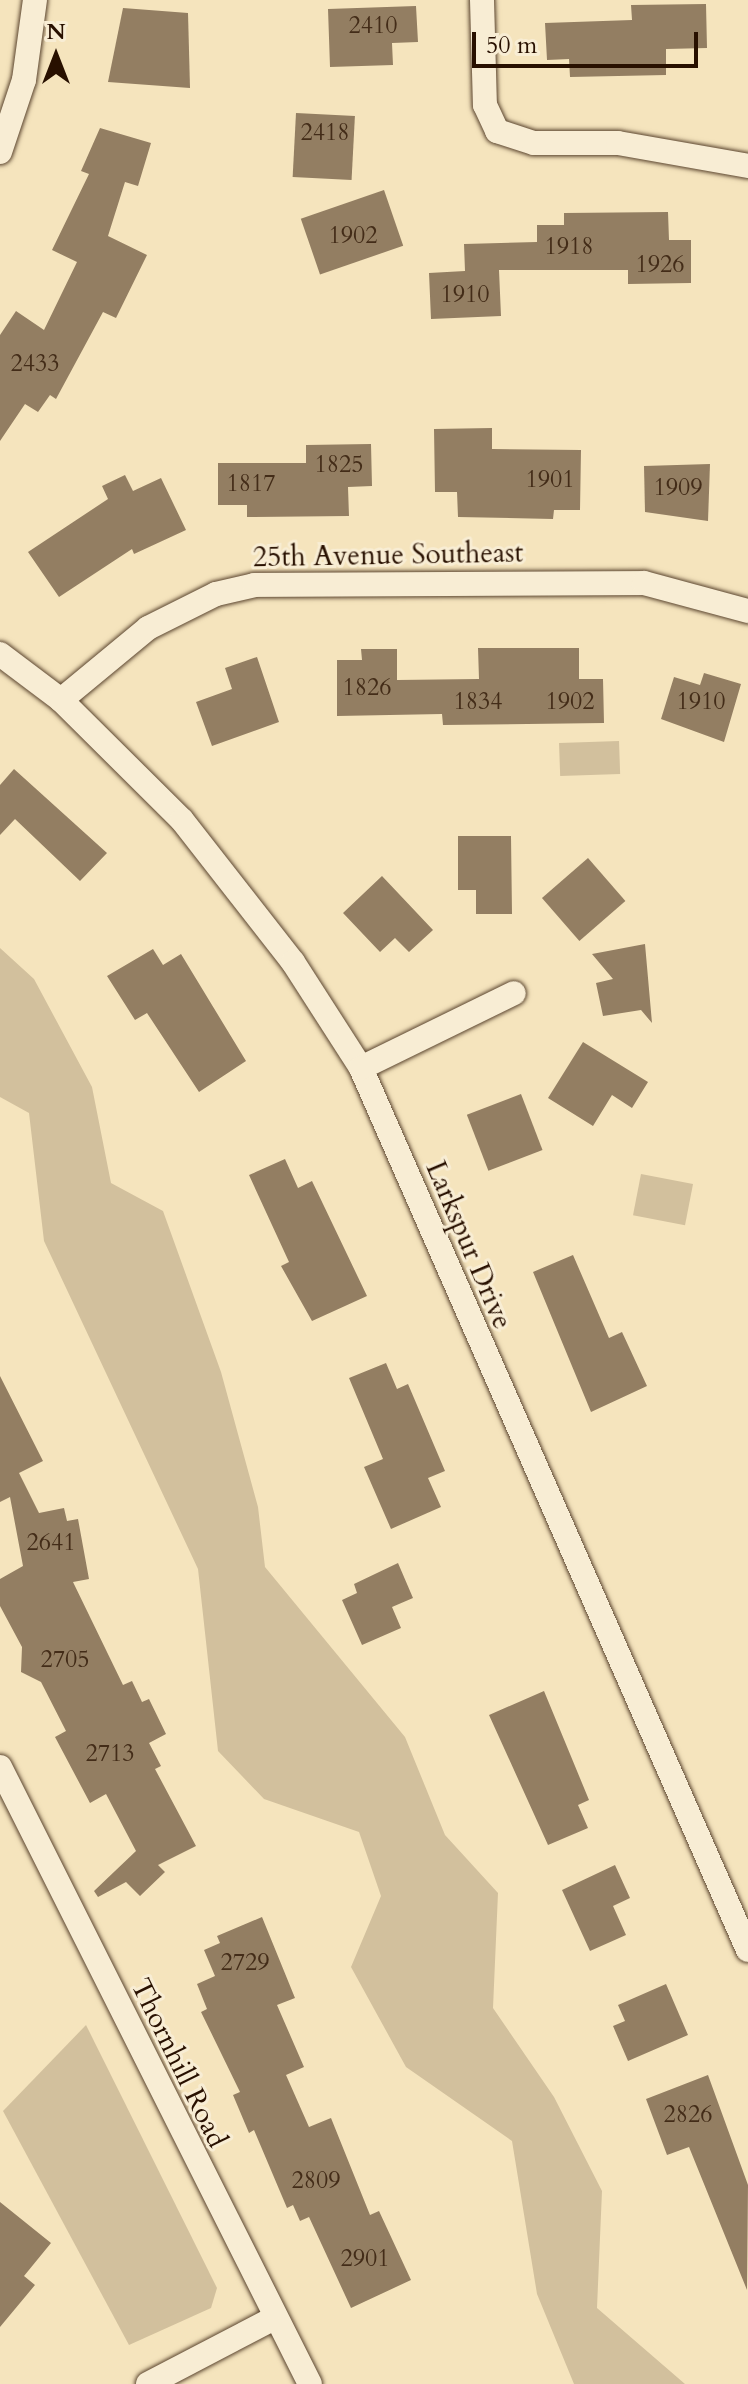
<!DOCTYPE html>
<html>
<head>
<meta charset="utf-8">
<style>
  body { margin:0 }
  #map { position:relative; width:748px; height:2384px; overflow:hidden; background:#f5e4bd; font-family:Cardo,serif }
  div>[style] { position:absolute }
  .green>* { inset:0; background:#d2c09d; transform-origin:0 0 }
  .building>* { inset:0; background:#937e62; transform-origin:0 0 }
  .roads { filter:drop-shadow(0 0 2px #5b452f) drop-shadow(0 0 2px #5b452f) }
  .street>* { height:24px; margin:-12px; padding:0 12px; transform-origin:12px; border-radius:12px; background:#f8edd4 }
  span { translate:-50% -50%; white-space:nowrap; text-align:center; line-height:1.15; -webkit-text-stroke:6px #f8edd4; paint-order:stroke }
  .number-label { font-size:24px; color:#432c18 }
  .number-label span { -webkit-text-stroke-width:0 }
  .street-label { font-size:28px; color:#281000 }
  .north { position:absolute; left:16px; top:16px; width:80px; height:80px; -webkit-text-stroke:6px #f8edd4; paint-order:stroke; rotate:0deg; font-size:22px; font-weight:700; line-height:32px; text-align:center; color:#281000 }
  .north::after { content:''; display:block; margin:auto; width:28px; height:36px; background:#281000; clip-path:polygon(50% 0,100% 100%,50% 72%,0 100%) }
  .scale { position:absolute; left:472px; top:32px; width:226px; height:36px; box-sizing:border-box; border:4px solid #281000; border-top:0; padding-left:10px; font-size:24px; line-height:28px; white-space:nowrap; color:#281000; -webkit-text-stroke:6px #f8edd4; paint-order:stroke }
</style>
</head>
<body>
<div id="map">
  <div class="green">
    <div style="left:619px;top:741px;width:33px;height:60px;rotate:88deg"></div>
    <div style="clip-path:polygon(0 948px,34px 979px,92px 1087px,111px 1183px,163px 1211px,221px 1372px,258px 1507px,265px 1567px,405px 1737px,445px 1835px,498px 1893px,493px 2008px,554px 2097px,602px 2191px,597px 2308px,685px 2384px,574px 2384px,537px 2294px,512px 2141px,406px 2067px,351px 1967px,381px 1896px,359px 1832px,264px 1799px,218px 1751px,198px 1569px,44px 1241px,29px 1113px,0 1097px)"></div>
    <div style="left:641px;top:1174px;width:53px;height:42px;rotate:11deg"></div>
    <div style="clip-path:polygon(86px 2025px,217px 2288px,211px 2308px,129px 2345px,3px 2111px)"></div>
  </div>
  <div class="building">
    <div style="clip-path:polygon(706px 4px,707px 48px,666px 49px,666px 75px,570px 77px,569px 59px,547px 60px,545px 23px,632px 20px,631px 5px)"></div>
    <div style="clip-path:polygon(416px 6px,418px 42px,392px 43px,393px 65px,330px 67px,328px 9px)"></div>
    <div style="clip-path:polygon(123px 8px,188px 13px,190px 88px,108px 82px)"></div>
    <div style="left:296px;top:113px;width:59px;height:64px;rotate:3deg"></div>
    <div style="clip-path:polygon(100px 128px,151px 143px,138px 186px,125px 182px,108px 236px,147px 255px,116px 318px,103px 312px,56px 399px,50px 395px,38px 412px,25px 404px,0 441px,0 335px,16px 311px,44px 330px,77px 262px,52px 250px,89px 174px,81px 171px)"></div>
    <div style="left:384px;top:190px;width:59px;height:88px;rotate:71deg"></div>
    <div style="clip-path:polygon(668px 212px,669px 240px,691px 240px,691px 283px,628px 284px,628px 270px,499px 270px,501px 316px,431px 319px,429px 273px,465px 271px,464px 244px,537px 242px,537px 225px,564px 225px,564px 213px)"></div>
    <div style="clip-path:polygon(492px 428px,492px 449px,581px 450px,580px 510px,554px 510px,553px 519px,458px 517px,457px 492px,435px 492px,434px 429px)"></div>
    <div style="clip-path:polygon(371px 444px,372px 486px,348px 487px,349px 516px,247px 517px,247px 505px,218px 505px,218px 463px,306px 463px,306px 445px)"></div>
    <div style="clip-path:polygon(710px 464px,708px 521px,645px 512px,644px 466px)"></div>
    <div style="clip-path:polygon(125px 475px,133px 491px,161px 478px,186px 530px,134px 554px,132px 549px,59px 597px,28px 552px,108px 499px,102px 486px)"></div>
    <div style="clip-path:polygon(478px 648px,579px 648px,579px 679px,603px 679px,604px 723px,443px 725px,442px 714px,337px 716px,337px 660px,362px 660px,361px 649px,397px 649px,397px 680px,479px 679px)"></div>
    <div style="clip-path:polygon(257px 657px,279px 722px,212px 746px,196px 702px,232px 689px,225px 668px)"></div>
    <div style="clip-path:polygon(704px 673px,741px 684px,724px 742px,661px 719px,674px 677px,700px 685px)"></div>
    <div style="clip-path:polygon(14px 769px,107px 853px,80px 881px,15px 819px,0 835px,0 785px)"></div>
    <div style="clip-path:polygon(458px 836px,511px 836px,512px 914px,476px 914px,476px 890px,458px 890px)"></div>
    <div style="left:588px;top:858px;width:57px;height:61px;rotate:49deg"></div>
    <div style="clip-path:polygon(382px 876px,433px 930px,409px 952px,395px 938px,380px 952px,343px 913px)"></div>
    <div style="clip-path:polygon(645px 944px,652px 1023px,641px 1010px,603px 1016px,596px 983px,613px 979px,592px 954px)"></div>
    <div style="clip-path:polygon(153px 949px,163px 965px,181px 954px,246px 1061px,199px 1092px,147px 1013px,135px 1020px,107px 976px)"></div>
    <div style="clip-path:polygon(583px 1042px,648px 1082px,632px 1108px,612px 1095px,593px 1126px,548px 1098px)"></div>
    <div style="left:521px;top:1094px;width:60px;height:58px;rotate:69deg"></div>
    <div style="clip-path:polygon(285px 1159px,298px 1188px,312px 1181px,367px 1296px,312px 1321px,281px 1266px,289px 1262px,249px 1175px)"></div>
    <div style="clip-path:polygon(573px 1255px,609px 1338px,622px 1332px,647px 1386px,591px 1412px,533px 1272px)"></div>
    <div style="clip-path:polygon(386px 1363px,397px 1389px,408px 1384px,445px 1471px,428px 1478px,441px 1507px,391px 1529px,364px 1467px,383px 1459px,349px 1378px)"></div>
    <div style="clip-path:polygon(0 1376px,43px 1461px,19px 1473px,39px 1513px,64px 1508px,67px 1521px,78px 1519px,89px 1579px,73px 1582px,123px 1685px,132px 1681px,142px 1702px,149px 1699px,166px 1734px,149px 1743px,161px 1766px,155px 1769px,196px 1846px,158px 1865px,165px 1872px,140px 1896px,126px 1882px,98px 1897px,94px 1891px,136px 1851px,106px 1794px,90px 1803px,55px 1737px,66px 1731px,41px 1682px,21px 1672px,22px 1647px,0 1606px,0 1579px,23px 1566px,10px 1497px,0 1502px)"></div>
    <div style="clip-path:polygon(398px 1563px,413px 1598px,392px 1607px,401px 1628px,362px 1645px,342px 1600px,357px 1593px,354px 1584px)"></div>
    <div style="clip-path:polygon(544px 1691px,589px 1800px,578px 1805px,588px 1828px,548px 1845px,489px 1715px)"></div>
    <div style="clip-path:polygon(615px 1865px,630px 1898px,613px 1906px,626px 1935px,590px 1951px,562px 1890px)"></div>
    <div style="clip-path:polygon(262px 1917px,295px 1998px,277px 2005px,304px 2067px,286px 2075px,309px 2127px,331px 2118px,370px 2215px,379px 2211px,411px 2280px,351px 2308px,309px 2217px,300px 2221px,293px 2205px,287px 2208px,254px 2130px,249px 2133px,233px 2095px,240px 2092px,201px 2012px,207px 2009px,197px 1984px,215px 1976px,204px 1950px,220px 1943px,217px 1936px)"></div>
    <div style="clip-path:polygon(666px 1984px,688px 2035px,628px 2061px,613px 2026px,625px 2021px,618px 2005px)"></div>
    <div style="clip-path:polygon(708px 2075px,748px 2185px,747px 2290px,689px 2147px,667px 2155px,646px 2099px)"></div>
    <div style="clip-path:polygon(0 2202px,51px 2243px,24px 2276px,35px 2285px,0 2327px)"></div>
  </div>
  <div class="roads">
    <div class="street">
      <div style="left:482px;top:0;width:105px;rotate:88.4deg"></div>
      <div style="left:485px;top:105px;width:29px;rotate:65deg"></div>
      <div style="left:497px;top:131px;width:39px;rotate:18deg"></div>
      <div style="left:534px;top:143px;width:84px"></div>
      <div style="left:618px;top:143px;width:132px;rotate:10deg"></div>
      <div style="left:0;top:152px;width:76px;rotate:-71.6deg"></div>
      <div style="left:24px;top:80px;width:81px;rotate:-82.2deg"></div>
      <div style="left:0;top:654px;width:76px;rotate:37deg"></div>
      <div style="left:61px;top:700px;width:170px;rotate:44.8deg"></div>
      <div style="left:182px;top:820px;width:180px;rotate:52deg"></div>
      <div style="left:293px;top:962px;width:126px;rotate:57.3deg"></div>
      <div style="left:361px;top:1068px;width:963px;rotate:66.31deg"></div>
      <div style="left:61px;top:700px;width:113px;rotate:-39.6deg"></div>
      <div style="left:148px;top:628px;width:76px;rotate:-26.6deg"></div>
      <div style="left:216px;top:594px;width:39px;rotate:-13deg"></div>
      <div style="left:254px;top:585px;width:390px;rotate:-0.3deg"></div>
      <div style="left:644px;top:583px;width:108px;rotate:15.1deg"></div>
      <div style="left:361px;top:1068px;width:170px;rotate:-26.1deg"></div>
      <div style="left:0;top:1767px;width:690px;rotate:63.32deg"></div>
      <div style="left:148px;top:2384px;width:144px;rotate:-27.6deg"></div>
    </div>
  </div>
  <div class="number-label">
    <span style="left:373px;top:26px">2410</span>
    <span style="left:325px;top:133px">2418</span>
    <span style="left:353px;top:236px">1902</span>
    <span style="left:569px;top:247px">1918</span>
    <span style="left:660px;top:265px">1926</span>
    <span style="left:465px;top:295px">1910</span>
    <span style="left:35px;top:364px">2433</span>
    <span style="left:339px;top:465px">1825</span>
    <span style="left:550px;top:480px">1901</span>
    <span style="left:251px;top:484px">1817</span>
    <span style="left:678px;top:488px">1909</span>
    <span style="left:367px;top:688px">1826</span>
    <span style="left:478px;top:702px">1834</span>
    <span style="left:570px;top:702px">1902</span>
    <span style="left:701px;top:702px">1910</span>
    <span style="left:51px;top:1543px">2641</span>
    <span style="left:65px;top:1660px">2705</span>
    <span style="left:110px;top:1754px">2713</span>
    <span style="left:245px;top:1963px">2729</span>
    <span style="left:688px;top:2115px">2826</span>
    <span style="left:316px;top:2181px">2809</span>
    <span style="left:365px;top:2259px">2901</span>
  </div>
  <div class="street-label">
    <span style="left:388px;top:555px;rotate:-1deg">25th Avenue Southeast</span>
    <span style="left:469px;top:1245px;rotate:67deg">Larkspur Drive</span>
    <span style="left:179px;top:2063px;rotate:64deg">Thornhill Road</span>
  </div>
  <div class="north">N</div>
  <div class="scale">50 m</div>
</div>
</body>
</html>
